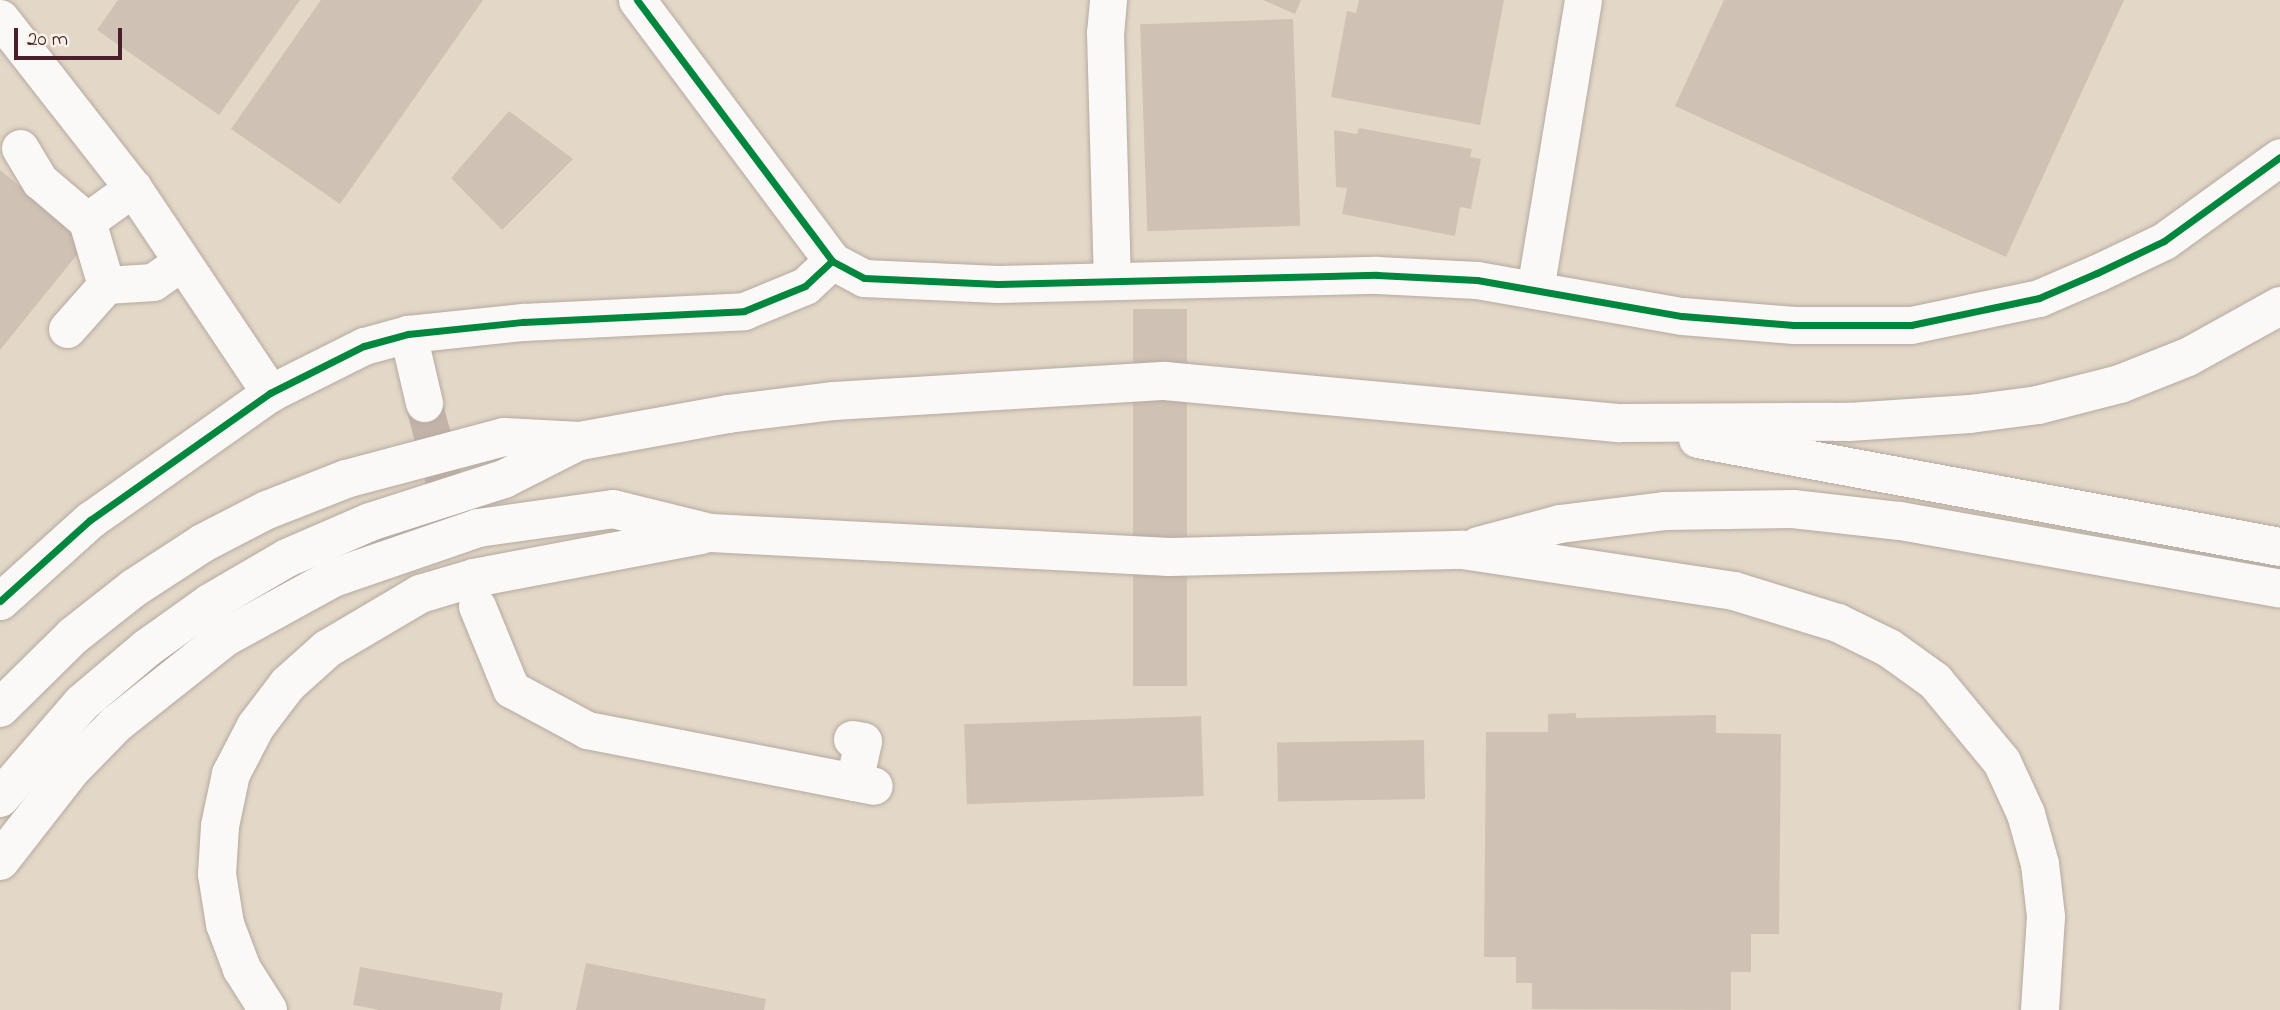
<!DOCTYPE html>
<html>
<head>
<meta charset="utf-8">
<style>
  body { margin:0 }
  #map { position:relative; width:2280px; height:1010px; overflow:hidden; background:#e3d8c7; font-family:"Indie Flower",sans-serif }
  div>[style] { position:absolute }
  .building>* { inset:0; background:#cfc1b3; transform-origin:0 0 }
  .minor-tunnel>* { height:37px; margin-top:-18.5px; transform-origin:0; background:repeating-linear-gradient(90deg,#c4b3a8 0 37px,transparent 0 55px) }
  .roads { filter:drop-shadow(0 0 2px #b5aaa0) drop-shadow(0 0 2px #b5aaa0) }
  .minor>* { height:37px; margin:-18.5px; padding:0 18.5px; transform-origin:18.5px; border-radius:18.5px; background:#fbf9f7 }
  .highway>* { height:38px; margin:-19px; padding:0 19px; transform-origin:19px; border-radius:19px; background:#fbf9f7 }
  .cycleway>* { height:7px; margin:-3.5px; padding:0 3.5px; transform-origin:3.5px; border-radius:3.5px; background:#00873e }
  span { translate:-50% -50%; white-space:nowrap; text-align:center; line-height:1.15; -webkit-text-stroke:5px #f7f3e8; paint-order:stroke }
  .scale { position:absolute; left:14px; top:28px; width:108px; height:32px; box-sizing:border-box; border:4px solid #4a1f2b; border-top:0; padding-left:9px; font-size:21px; line-height:24px; white-space:nowrap; color:#4a1f2b; -webkit-text-stroke:5px #f7f3e8; paint-order:stroke }
</style>
</head>
<body>
<div id="map">
  <div class="building">
    <div style="clip-path:polygon(118px 0,300px 0,219px 115px,97px 30px)"></div>
    <div style="clip-path:polygon(321px 0,483px 0,340px 204px,231px 129px)"></div>
    <div style="clip-path:polygon(1263px 0,1301px 0,1295px 14px)"></div>
    <div style="clip-path:polygon(1359px 0,1504px 0,1480px 125px,1331px 97px,1347px 11px,1356px 13px)"></div>
    <div style="clip-path:polygon(1724px 0,2124px 0,2006px 257px,1675px 106px)"></div>
    <div style="left:1293px;top:19px;width:207px;height:153px;rotate:88deg"></div>
    <div style="clip-path:polygon(509px 111px,573px 159px,502px 230px,451px 178px)"></div>
    <div style="clip-path:polygon(1359px 128px,1472px 149px,1470px 157px,1481px 159px,1471px 209px,1460px 207px,1455px 236px,1342px 214px,1347px 188px,1336px 187px,1334px 130px,1357px 134px)"></div>
    <div style="clip-path:polygon(0 170px,88px 241px,0 350px)"></div>
    <div style="left:1133px;top:309px;width:54px;height:377px"></div>
    <div style="clip-path:polygon(1576px 713px,1576px 718px,1716px 715px,1716px 733px,1781px 734px,1779px 934px,1751px 934px,1751px 972px,1731px 972px,1731px 1010px,1532px 1009px,1532px 983px,1516px 983px,1516px 957px,1484px 957px,1486px 732px,1548px 732px,1548px 714px)"></div>
    <div style="left:1201px;top:716px;width:80px;height:237px;rotate:88deg"></div>
    <div style="left:1424px;top:740px;width:59px;height:147px;rotate:89deg"></div>
    <div style="clip-path:polygon(586px 963px,766px 999px,764px 1010px,576px 1010px)"></div>
    <div style="clip-path:polygon(360px 967px,503px 993px,500px 1010px,380px 1010px,353px 1005px)"></div>
  </div>
  <div class="minor-tunnel">
    <div style="left:424px;top:403px;width:210px;rotate:75.4deg"></div>
  </div>
  <div class="roads">
    <div class="minor">
      <div style="left:637px;top:0;width:326px;rotate:53.2deg"></div>
      <div style="left:832px;top:261px;width:36px;rotate:28deg"></div>
      <div style="left:864px;top:278px;width:134px;rotate:2.6deg"></div>
      <div style="left:998px;top:284px;width:379px;rotate:-1.4deg"></div>
      <div style="left:1377px;top:275px;width:100px;rotate:2.9deg"></div>
      <div style="left:1477px;top:280px;width:208px;rotate:10deg"></div>
      <div style="left:1682px;top:316px;width:112px;rotate:4.6deg"></div>
      <div style="left:1794px;top:325px;width:117px"></div>
      <div style="left:1911px;top:325px;width:131px;rotate:-11.9deg"></div>
      <div style="left:2039px;top:298px;width:63px;rotate:-23.3deg"></div>
      <div style="left:2097px;top:273px;width:74px;rotate:-25.5deg"></div>
      <div style="left:2164px;top:241px;width:143px;rotate:-35.9deg"></div>
      <div style="left:1108px;top:0;width:32px;rotate:95deg"></div>
      <div style="left:1105px;top:32px;width:249px;rotate:88.4deg"></div>
      <div style="left:0;top:18px;width:216px;rotate:52deg"></div>
      <div style="left:133px;top:188px;width:247px;rotate:56.2deg"></div>
      <div style="left:20px;top:148px;width:39px;rotate:59deg"></div>
      <div style="left:40px;top:181px;width:62px;rotate:40.4deg"></div>
      <div style="left:87px;top:221px;width:57px;rotate:-35.7deg"></div>
      <div style="left:87px;top:221px;width:67px;rotate:73.5deg"></div>
      <div style="left:106px;top:285px;width:47px;rotate:-3.7deg"></div>
      <div style="left:153px;top:282px;width:35px;rotate:-35deg"></div>
      <div style="left:1535px;top:290px;width:294px;rotate:-80.6deg"></div>
      <div style="left:67px;top:329px;width:59px;rotate:-48.4deg"></div>
      <div style="left:408px;top:334px;width:71px;rotate:76.9deg"></div>
      <div style="left:0;top:601px;width:121px;rotate:-42deg"></div>
      <div style="left:90px;top:520px;width:220px;rotate:-35.2deg"></div>
      <div style="left:270px;top:393px;width:105px;rotate:-26.6deg"></div>
      <div style="left:364px;top:346px;width:46px;rotate:-15.3deg"></div>
      <div style="left:408px;top:334px;width:116px;rotate:-6deg"></div>
      <div style="left:523px;top:322px;width:221px;rotate:-2.8deg"></div>
      <div style="left:744px;top:311px;width:66px;rotate:-22.3deg"></div>
      <div style="left:805px;top:286px;width:37px;rotate:-43deg"></div>
      <div style="left:477px;top:606px;width:90px;rotate:67.7deg"></div>
      <div style="left:511px;top:689px;width:86px;rotate:28.3deg"></div>
      <div style="left:587px;top:730px;width:292px;rotate:11deg"></div>
      <div style="left:852px;top:739px;width:11px;rotate:10deg"></div>
      <div style="left:863px;top:741px;width:42px;rotate:102.4deg"></div>
    </div>
    <div class="highway">
      <div style="left:1698px;top:439px;width:592px;rotate:10.51deg"></div>
      <div style="left:1478px;top:546px;width:85px;rotate:-15deg"></div>
      <div style="left:1560px;top:524px;width:105px;rotate:-7.1deg"></div>
      <div style="left:1664px;top:511px;width:129px;rotate:-0.9deg"></div>
      <div style="left:1793px;top:509px;width:108px;rotate:6.4deg"></div>
      <div style="left:1900px;top:521px;width:386px;rotate:10.1deg"></div>
      <div style="left:0;top:708px;width:103px;rotate:-44.6deg"></div>
      <div style="left:73px;top:636px;width:78px;rotate:-38.2deg"></div>
      <div style="left:134px;top:588px;width:82px;rotate:-33.1deg"></div>
      <div style="left:203px;top:543px;width:72px;rotate:-27.3deg"></div>
      <div style="left:267px;top:510px;width:85px;rotate:-21.4deg"></div>
      <div style="left:346px;top:479px;width:163px;rotate:-14.9deg"></div>
      <div style="left:504px;top:437px;width:76px;rotate:3deg"></div>
      <div style="left:580px;top:441px;width:150px;rotate:-10.3deg"></div>
      <div style="left:728px;top:414px;width:107px;rotate:-7deg"></div>
      <div style="left:834px;top:401px;width:332px;rotate:-3.5deg"></div>
      <div style="left:1165px;top:381px;width:457px;rotate:5.3deg"></div>
      <div style="left:1620px;top:423px;width:229px;rotate:-0.3deg"></div>
      <div style="left:1849px;top:422px;width:121px;rotate:-3.8deg"></div>
      <div style="left:1970px;top:414px;width:69px;rotate:-7.5deg"></div>
      <div style="left:2038px;top:405px;width:85px;rotate:-14.4deg"></div>
      <div style="left:2120px;top:384px;width:73px;rotate:-21.7deg"></div>
      <div style="left:2188px;top:357px;width:105px;rotate:-29deg"></div>
      <div style="left:0;top:798px;width:125px;rotate:-49.2deg"></div>
      <div style="left:82px;top:703px;width:85px;rotate:-40.2deg"></div>
      <div style="left:147px;top:648px;width:77px;rotate:-35.5deg"></div>
      <div style="left:210px;top:603px;width:89px;rotate:-30.3deg"></div>
      <div style="left:287px;top:558px;width:90px;rotate:-23.4deg"></div>
      <div style="left:370px;top:522px;width:141px;rotate:-17.8deg"></div>
      <div style="left:504px;top:479px;width:82px;rotate:-26.9deg"></div>
      <div style="left:0;top:861px;width:115px;rotate:-52deg"></div>
      <div style="left:71px;top:770px;width:64px;rotate:-45.6deg"></div>
      <div style="left:116px;top:724px;width:138px;rotate:-38.5deg"></div>
      <div style="left:224px;top:638px;width:124px;rotate:-28.8deg"></div>
      <div style="left:333px;top:578px;width:153px;rotate:-19deg"></div>
      <div style="left:478px;top:528px;width:136px;rotate:-8deg"></div>
      <div style="left:613px;top:509px;width:101px;rotate:13.8deg"></div>
      <div style="left:711px;top:533px;width:459px;rotate:3deg"></div>
      <div style="left:1169px;top:557px;width:294px;rotate:-1.4deg"></div>
      <div style="left:1463px;top:550px;width:274px;rotate:8.6deg"></div>
      <div style="left:1734px;top:591px;width:109px;rotate:17.1deg"></div>
      <div style="left:1838px;top:623px;width:57px;rotate:26.1deg"></div>
      <div style="left:1889px;top:648px;width:57px;rotate:35.7deg"></div>
      <div style="left:1935px;top:681px;width:105px;rotate:50.4deg"></div>
      <div style="left:2002px;top:762px;width:57px;rotate:65.2deg"></div>
      <div style="left:2026px;top:814px;width:52px;rotate:74.4deg"></div>
      <div style="left:2040px;top:864px;width:53px;rotate:83.5deg"></div>
      <div style="left:2046px;top:917px;width:93px;rotate:93.7deg"></div>
      <div style="left:268px;top:1010px;width:49px;rotate:-122.4deg"></div>
      <div style="left:242px;top:969px;width:48px;rotate:-110.7deg"></div>
      <div style="left:225px;top:924px;width:51px;rotate:-99.1deg"></div>
      <div style="left:217px;top:874px;width:48px;rotate:-86.4deg"></div>
      <div style="left:220px;top:826px;width:53px;rotate:-78.1deg"></div>
      <div style="left:231px;top:774px;width:54px;rotate:-62.5deg"></div>
      <div style="left:256px;top:726px;width:53px;rotate:-52.7deg"></div>
      <div style="left:288px;top:684px;width:52px;rotate:-41.9deg"></div>
      <div style="left:327px;top:649px;width:108px;rotate:-30.6deg"></div>
      <div style="left:420px;top:594px;width:56px;rotate:-16.5deg"></div>
      <div style="left:474px;top:578px;width:232px;rotate:-10.7deg"></div>
    </div>
  </div>
  <div class="cycleway">
    <div style="left:637px;top:0;width:326px;rotate:53.2deg"></div>
    <div style="left:832px;top:261px;width:36px;rotate:28deg"></div>
    <div style="left:864px;top:278px;width:134px;rotate:2.6deg"></div>
    <div style="left:998px;top:284px;width:379px;rotate:-1.4deg"></div>
    <div style="left:1377px;top:275px;width:100px;rotate:2.9deg"></div>
    <div style="left:1477px;top:280px;width:208px;rotate:10deg"></div>
    <div style="left:1682px;top:316px;width:112px;rotate:4.6deg"></div>
    <div style="left:1794px;top:325px;width:117px"></div>
    <div style="left:1911px;top:325px;width:131px;rotate:-11.9deg"></div>
    <div style="left:2039px;top:298px;width:63px;rotate:-23.3deg"></div>
    <div style="left:2097px;top:273px;width:74px;rotate:-25.5deg"></div>
    <div style="left:2164px;top:241px;width:143px;rotate:-35.9deg"></div>
    <div style="left:0;top:601px;width:121px;rotate:-42deg"></div>
    <div style="left:90px;top:520px;width:220px;rotate:-35.2deg"></div>
    <div style="left:270px;top:393px;width:105px;rotate:-26.6deg"></div>
    <div style="left:364px;top:346px;width:46px;rotate:-15.3deg"></div>
    <div style="left:408px;top:334px;width:116px;rotate:-6deg"></div>
    <div style="left:523px;top:322px;width:221px;rotate:-2.8deg"></div>
    <div style="left:744px;top:311px;width:66px;rotate:-22.3deg"></div>
    <div style="left:805px;top:286px;width:37px;rotate:-43deg"></div>
  </div>
  <div class="scale">20 m</div>
</div>
</body>
</html>
